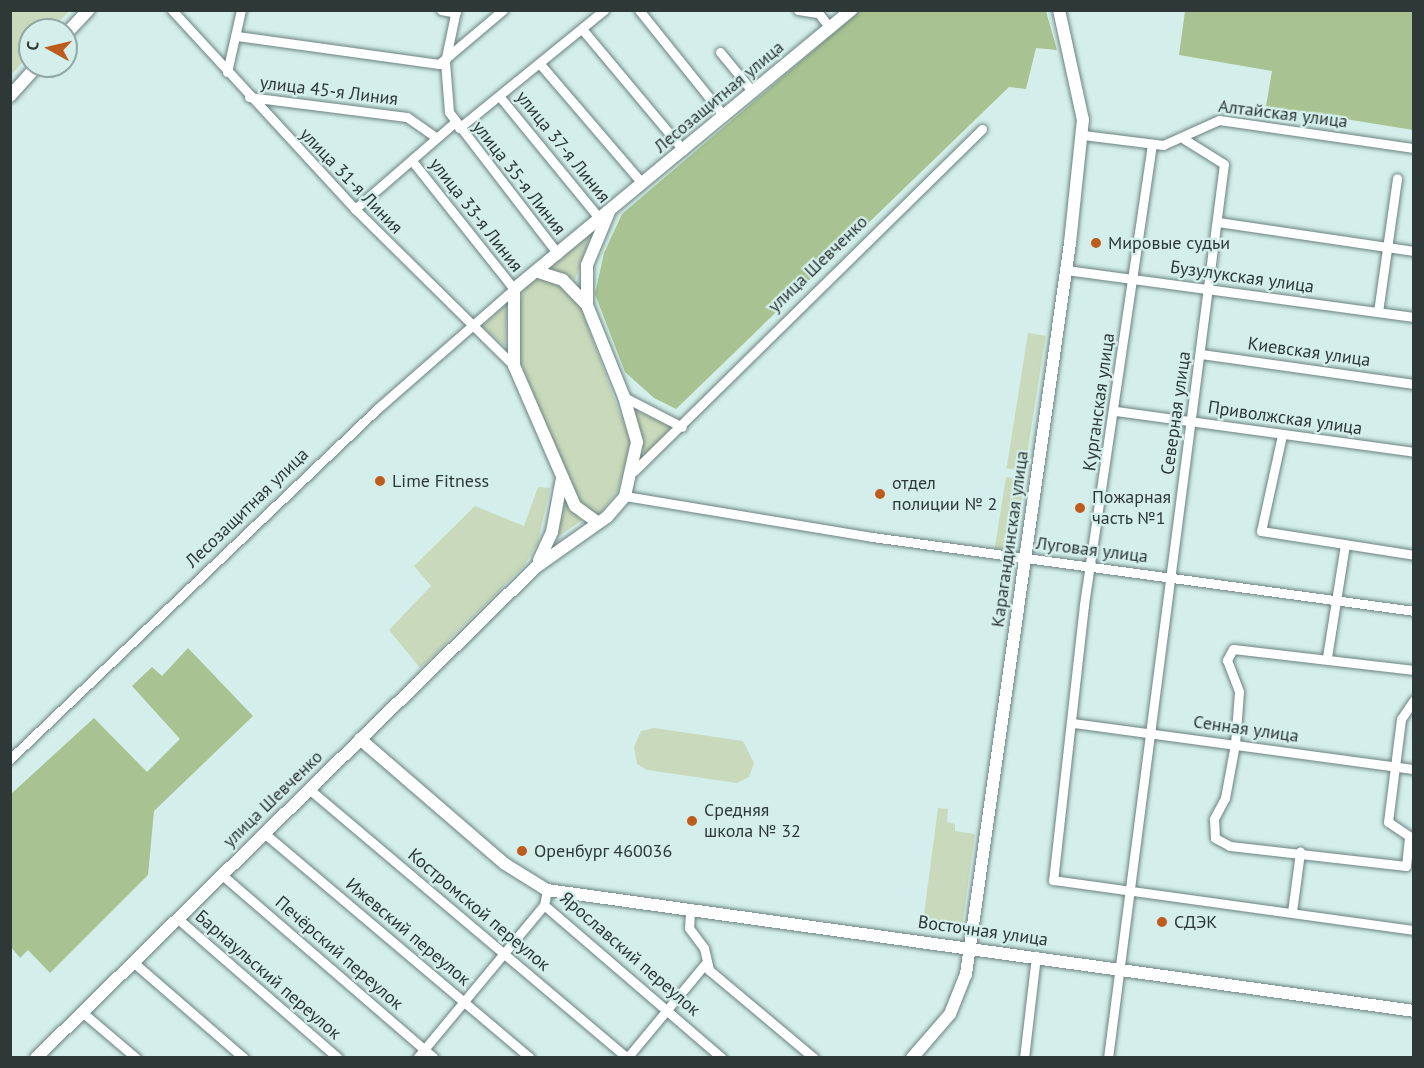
<!DOCTYPE html>
<html>
<head>
<meta charset="utf-8">
<style>
  body { margin:0 }
  #map { position:relative; width:1424px; height:1068px; overflow:hidden; background:#d4efeb; font-family:"PT Sans",sans-serif }
  div>[style] { position:absolute }
  .green>* { inset:0; background:#c9d9bb; transform-origin:0 0 }
  .forest>* { inset:0; background:#a8c391 }
  .roads { filter:drop-shadow(0 0 2px #6a827f) drop-shadow(0 0 2px #6a827f) }
  .minor>* { height:9px; margin:-4.5px; padding:0 4.5px; transform-origin:4.5px; border-radius:4.5px; background:#fff }
  .major>* { height:12px; margin:-6px; padding:0 6px; transform-origin:6px; border-radius:6px; background:#fff }
  .dots>* { width:16px; height:16px; translate:-50% -50%; box-sizing:border-box; border:3px solid #d4efeb; border-radius:50% }
  span { translate:-50% -50%; white-space:nowrap; text-align:center; line-height:1.15; -webkit-text-stroke:4.5px #d4efeb; paint-order:stroke }
  .street-label { font-size:18px; color:#2e3837 }
  .poi-label { font-size:18px; color:#2e3837 }
  .left { translate:0 -50%; text-align:left }
  .frame { position:absolute; inset:0; border:12px solid #2e3837; pointer-events:none }
  .north { position:absolute; left:18px; top:18px; width:60px; height:60px; box-sizing:border-box; background:#d4efeb; border:2px solid #92a6a3; border-radius:50%; rotate:278deg; font-size:16px; font-weight:700; line-height:24px; text-align:center; color:#2e3837 }
  .north::after { content:''; display:block; margin:auto; width:21px; height:27px; background:#bd5c1d; clip-path:polygon(50% 0,100% 100%,50% 72%,0 100%) }
</style>
</head>
<body>
<div id="map">
  <div class="green">
    <div style="clip-path:polygon(11px 10px,69px 11px,51px 30px,30px 30px,30px 54px,11px 75px)"></div>
    <div style="clip-path:polygon(591px 234px,575px 280px,550px 268px)"></div>
    <div style="clip-path:polygon(538px 277px,559px 286px,580px 306px,631px 443px,618px 490px,599px 515px,581px 505px,521px 364px,517px 311px,525px 287px)"></div>
    <div style="clip-path:polygon(507px 304px,505px 346px,482px 326px)"></div>
    <div style="left:1028px;top:333px;width:18px;height:137px;rotate:9deg"></div>
    <div style="clip-path:polygon(632px 409px,675px 428px,645px 456px)"></div>
    <div style="left:1006px;top:477px;width:19px;height:72px;rotate:9deg"></div>
    <div style="clip-path:polygon(538px 487px,550px 488px,538px 542px,524px 566px,420px 668px,389px 630px,431px 586px,414px 566px,475px 506px,524px 526px)"></div>
    <div style="clip-path:polygon(566px 501px,581px 521px,556px 538px)"></div>
    <div style="clip-path:polygon(654px 728px,743px 741px,754px 763px,749px 777px,737px 783px,647px 770px,637px 764px,634px 747px,641px 731px)"></div>
    <div style="clip-path:polygon(938px 808px,948px 809px,947px 822px,955px 824px,955px 831px,975px 834px,962px 927px,923px 922px)"></div>
  </div>
  <div class="forest">
    <div style="clip-path:polygon(861px 10px,1046px 11px,1057px 50px,1036px 48px,1026px 89px,1009px 87px,676px 409px,654px 398px,625px 372px,595px 294px,604px 253px,622px 214px)"></div>
    <div style="clip-path:polygon(1185px 11px,1413px 11px,1413px 130px,1266px 106px,1272px 71px,1179px 55px)"></div>
    <div style="clip-path:polygon(188px 648px,253px 716px,154px 811px,148px 875px,50px 973px,28px 950px,20px 958px,11px 947px,11px 794px,94px 718px,147px 772px,180px 739px,132px 686px,152px 667px,162px 676px)"></div>
  </div>
  <div class="roads">
    <div class="minor">
      <div style="left:172px;top:10px;width:270px;rotate:47.4deg"></div>
      <div style="left:355px;top:209px;width:223px;rotate:44.6deg"></div>
      <div style="left:441px;top:10px;width:15px;rotate:11deg"></div>
      <div style="left:456px;top:10px;width:53px;rotate:101.9deg"></div>
      <div style="left:445px;top:62px;width:50px;rotate:85.4deg"></div>
      <div style="left:449px;top:112px;width:179px;rotate:52.5deg"></div>
      <div style="left:639px;top:10px;width:136px;rotate:51.3deg"></div>
      <div style="left:798px;top:10px;width:18px;rotate:9deg"></div>
      <div style="left:816px;top:10px;width:23px;rotate:52deg"></div>
      <div style="left:582px;top:29px;width:158px;rotate:50.1deg"></div>
      <div style="left:237px;top:36px;width:204px;rotate:7.9deg"></div>
      <div style="left:439px;top:64px;width:84px;rotate:-40.2deg"></div>
      <div style="left:720px;top:52px;width:52px;rotate:50.5deg"></div>
      <div style="left:540px;top:64px;width:157px;rotate:49.4deg"></div>
      <div style="left:227px;top:72px;width:64px;rotate:-77.3deg"></div>
      <div style="left:249px;top:97px;width:159px;rotate:7.2deg"></div>
      <div style="left:407px;top:117px;width:35px;rotate:35deg"></div>
      <div style="left:500px;top:97px;width:156px;rotate:50.7deg"></div>
      <div style="left:459px;top:128px;width:187px;rotate:-39.1deg"></div>
      <div style="left:1083px;top:135px;width:81px;rotate:7.1deg"></div>
      <div style="left:1163px;top:145px;width:61px;rotate:-24.1deg"></div>
      <div style="left:1219px;top:120px;width:197px;rotate:8.2deg"></div>
      <div style="left:1152px;top:144px;width:466px;rotate:98.4deg"></div>
      <div style="left:1084px;top:605px;width:277px;rotate:96.4deg"></div>
      <div style="left:1053px;top:880px;width:364px;rotate:7.9deg"></div>
      <div style="left:355px;top:209px;width:131px;rotate:-41deg"></div>
      <div style="left:1218px;top:222px;width:198px;rotate:8.4deg"></div>
      <div style="left:1066px;top:270px;width:351px;rotate:7.7deg"></div>
      <div style="left:1378px;top:312px;width:135px;rotate:-81.9deg"></div>
      <div style="left:1201px;top:354px;width:215px;rotate:8deg"></div>
      <div style="left:624px;top:397px;width:65px;rotate:27.3deg"></div>
      <div style="left:1116px;top:411px;width:301px;rotate:7.8deg"></div>
      <div style="left:1282px;top:435px;width:98px;rotate:102.3deg"></div>
      <div style="left:1261px;top:531px;width:155px;rotate:8.9deg"></div>
      <div style="left:634px;top:471px;width:488px;rotate:-44.5deg"></div>
      <div style="left:625px;top:496px;width:250px;rotate:9.4deg"></div>
      <div style="left:872px;top:537px;width:547px;rotate:7.77deg"></div>
      <div style="left:1327px;top:657px;width:114px;rotate:-80.9deg"></div>
      <div style="left:1414px;top:670px;width:182px;rotate:-173.4deg"></div>
      <div style="left:1233px;top:649px;width:13px;rotate:119deg"></div>
      <div style="left:1227px;top:660px;width:34px;rotate:69deg"></div>
      <div style="left:1239px;top:692px;width:52px;rotate:94.4deg"></div>
      <div style="left:1235px;top:744px;width:55px;rotate:100.5deg"></div>
      <div style="left:1225px;top:798px;width:24px;rotate:118deg"></div>
      <div style="left:1214px;top:819px;width:19px;rotate:87deg"></div>
      <div style="left:1215px;top:838px;width:17px;rotate:28deg"></div>
      <div style="left:1230px;top:846px;width:177px;rotate:6.5deg"></div>
      <div style="left:1406px;top:866px;width:30px;rotate:-84deg"></div>
      <div style="left:1409px;top:836px;width:25px;rotate:-146deg"></div>
      <div style="left:1388px;top:822px;width:104px;rotate:-82.8deg"></div>
      <div style="left:1401px;top:719px;width:23px;rotate:-56deg"></div>
      <div style="left:1073px;top:723px;width:344px;rotate:7.7deg"></div>
      <div style="left:10px;top:759px;width:507px;rotate:-43.64deg"></div>
      <div style="left:377px;top:409px;width:182px;rotate:-41.2deg"></div>
      <div style="left:514px;top:289px;width:162px;rotate:-128.5deg"></div>
      <div style="left:309px;top:789px;width:417px;rotate:40.2deg"></div>
      <div style="left:627px;top:1058px;width:122px;rotate:-50.3deg"></div>
      <div style="left:264px;top:833px;width:348px;rotate:40.2deg"></div>
      <div style="left:221px;top:874px;width:281px;rotate:40.8deg"></div>
      <div style="left:547px;top:890px;width:15px;rotate:101deg"></div>
      <div style="left:544px;top:905px;width:235px;rotate:40.7deg"></div>
      <div style="left:690px;top:911px;width:17px;rotate:93deg"></div>
      <div style="left:689px;top:928px;width:25px;rotate:53deg"></div>
      <div style="left:704px;top:948px;width:23px;rotate:77deg"></div>
      <div style="left:709px;top:970px;width:137px;rotate:40deg"></div>
      <div style="left:1292px;top:912px;width:61px;rotate:-82.4deg"></div>
      <div style="left:177px;top:918px;width:213px;rotate:41deg"></div>
      <div style="left:133px;top:962px;width:147px;rotate:40.9deg"></div>
      <div style="left:82px;top:1012px;width:71px;rotate:40.4deg"></div>
      <div style="left:417px;top:1058px;width:199px;rotate:-50.3deg"></div>
      <div style="left:1024px;top:1058px;width:103px;rotate:-83.3deg"></div>
      <div style="left:1108px;top:1058px;width:901px;rotate:-82.61deg"></div>
      <div style="left:1224px;top:164px;width:47px;rotate:-148deg"></div>
    </div>
    <div class="major">
      <div style="left:66px;top:34px;width:33px;rotate:-47deg"></div>
      <div style="left:10px;top:96px;width:40px;rotate:-48deg"></div>
      <div style="left:587px;top:304px;width:39px;rotate:-90deg"></div>
      <div style="left:587px;top:265px;width:57px;rotate:-67.5deg"></div>
      <div style="left:597px;top:522px;width:27px;rotate:-144deg"></div>
      <div style="left:575px;top:506px;width:153px;rotate:-113.5deg"></div>
      <div style="left:514px;top:366px;width:77px;rotate:-90deg"></div>
      <div style="left:514px;top:289px;width:438px;rotate:-39.6deg"></div>
      <div style="left:539px;top:560px;width:31px;rotate:-65deg"></div>
      <div style="left:552px;top:532px;width:55px;rotate:-79.5deg"></div>
      <div style="left:360px;top:739px;width:191px;rotate:40.8deg"></div>
      <div style="left:505px;top:864px;width:49px;rotate:31.8deg"></div>
      <div style="left:547px;top:890px;width:875px;rotate:7.94deg"></div>
      <div style="left:36px;top:1058px;width:701px;rotate:-44.48deg"></div>
      <div style="left:536px;top:567px;width:87px;rotate:-35.2deg"></div>
      <div style="left:607px;top:517px;width:28px;rotate:-49deg"></div>
      <div style="left:625px;top:496px;width:55px;rotate:-77.5deg"></div>
      <div style="left:637px;top:442px;width:47px;rotate:-106.1deg"></div>
      <div style="left:624px;top:397px;width:99px;rotate:-111.9deg"></div>
      <div style="left:587px;top:305px;width:35px;rotate:-134deg"></div>
      <div style="left:563px;top:280px;width:28px;rotate:-162deg"></div>
      <div style="left:912px;top:1058px;width:58px;rotate:-49.2deg"></div>
      <div style="left:950px;top:1014px;width:43px;rotate:-68.2deg"></div>
      <div style="left:966px;top:974px;width:738px;rotate:-81.9deg"></div>
      <div style="left:1070px;top:243px;width:124px;rotate:-84deg"></div>
      <div style="left:1083px;top:120px;width:113px;rotate:-102.3deg"></div>
    </div>
  </div>
  <div class="dots">
    <div style="left:1096px;top:243px;background:#bd5c1d"></div>
    <div style="left:380px;top:481px;background:#bd5c1d"></div>
    <div style="left:880px;top:494px;background:#bd5c1d"></div>
    <div style="left:1080px;top:508px;background:#bd5c1d"></div>
    <div style="left:692px;top:821px;background:#bd5c1d"></div>
    <div style="left:522px;top:851px;background:#bd5c1d"></div>
    <div style="left:1162px;top:922px;background:#bd5c1d"></div>
  </div>
  <div class="street-label">
    <span style="left:329px;top:91px;rotate:7deg">улица 45-я Линия</span>
    <span style="left:719px;top:97px;rotate:-40deg">Лесозащитная улица</span>
    <span style="left:1283px;top:114px;rotate:7deg">Алтайская улица</span>
    <span style="left:563px;top:147px;rotate:51deg">улица 37-я Линия</span>
    <span style="left:519px;top:178px;rotate:52deg">улица 35-я Линия</span>
    <span style="left:351px;top:181px;rotate:46deg">улица 31-я Линия</span>
    <span style="left:476px;top:215px;rotate:52deg">улица 33-я Линия</span>
    <span style="left:818px;top:264px;rotate:-44deg">улица Шевченко</span>
    <span style="left:1242px;top:277px;rotate:8deg">Бузулукская улица</span>
    <span style="left:1309px;top:352px;rotate:8deg">Киевская улица</span>
    <span style="left:1099px;top:402px;rotate:-82deg">Курганская улица</span>
    <span style="left:1176px;top:413px;rotate:-82deg">Северная улица</span>
    <span style="left:1285px;top:418px;rotate:8deg">Приволжская улица</span>
    <span style="left:247px;top:508px;rotate:-44deg">Лесозащитная улица</span>
    <span style="left:1010px;top:539px;rotate:-82deg">Карагандинская улица</span>
    <span style="left:1092px;top:550px;rotate:7deg">Луговая улица</span>
    <span style="left:1246px;top:729px;rotate:8deg">Сенная улица</span>
    <span style="left:273px;top:799px;rotate:-44deg">улица Шевченко</span>
    <span style="left:479px;top:910px;rotate:40deg">Костромской переулок</span>
    <span style="left:983px;top:931px;rotate:8deg">Восточная улица</span>
    <span style="left:408px;top:932px;rotate:40deg">Ижевский переулок</span>
    <span style="left:339px;top:953px;rotate:41deg">Печёрский переулок</span>
    <span style="left:630px;top:954px;rotate:41deg">Ярославский переулок</span>
    <span style="left:268px;top:975px;rotate:41deg">Барнаульский переулок</span>
  </div>
  <div class="poi-label">
    <span class="left" style="left:1108px;top:243px">Мировые судьи</span>
    <span class="left" style="left:392px;top:481px">Lime Fitness</span>
    <span class="left" style="left:892px;top:494px">отдел<br>полиции № 2</span>
    <span class="left" style="left:1092px;top:508px">Пожарная<br>часть №1</span>
    <span class="left" style="left:704px;top:821px">Средняя<br>школа № 32</span>
    <span class="left" style="left:534px;top:851px">Оренбург 460036</span>
    <span class="left" style="left:1174px;top:922px">СДЭК</span>
  </div>
  <div class="frame"></div>
  <div class="north">С</div>
</div>
</body>
</html>
